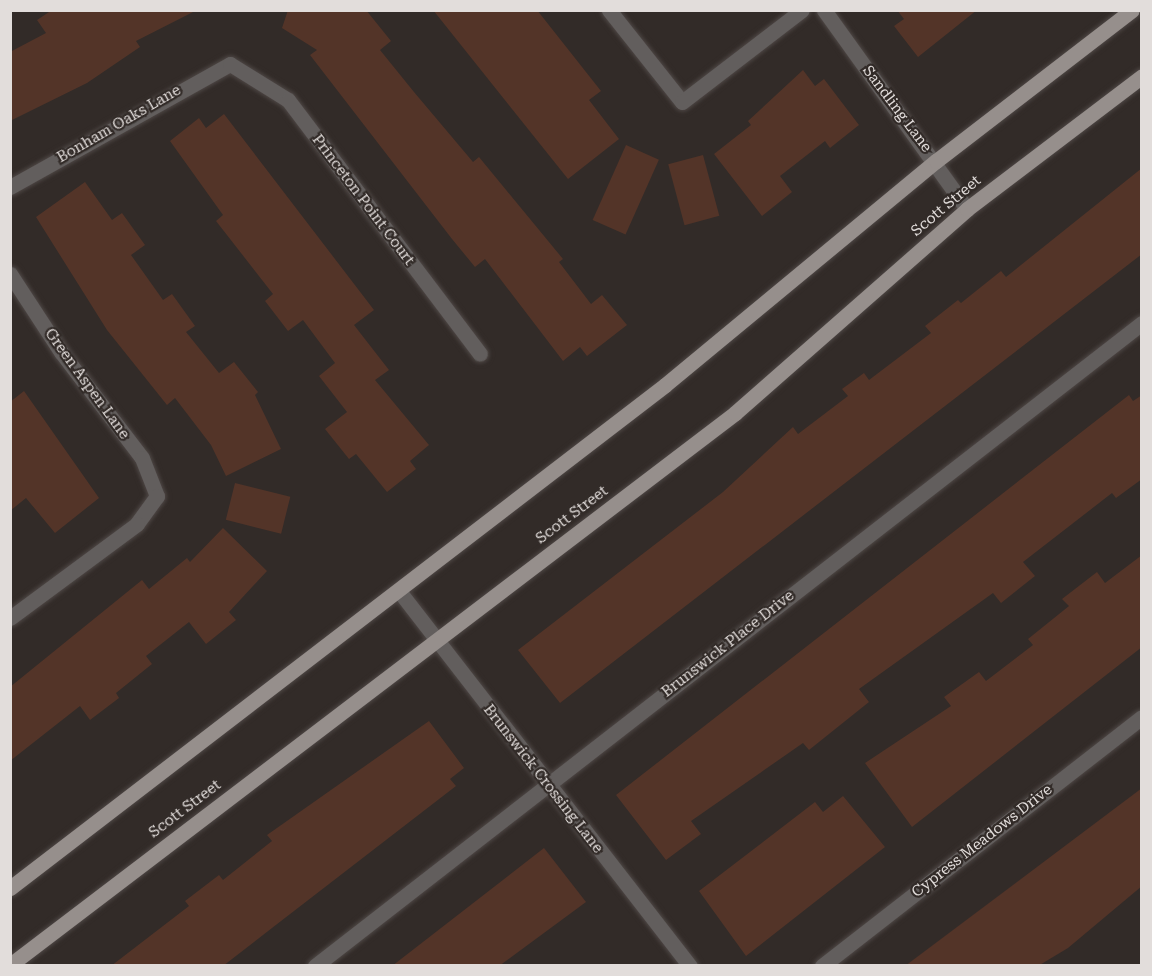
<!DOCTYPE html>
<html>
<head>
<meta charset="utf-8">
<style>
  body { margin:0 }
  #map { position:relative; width:1152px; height:976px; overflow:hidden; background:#322b28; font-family:"Roboto Serif",serif }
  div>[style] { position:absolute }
  .building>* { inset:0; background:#533428; transform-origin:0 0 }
  .roads { filter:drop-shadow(0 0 2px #4e4745) drop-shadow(0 0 2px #4e4745) }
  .minor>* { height:15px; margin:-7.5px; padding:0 7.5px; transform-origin:7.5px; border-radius:7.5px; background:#625e5d }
  .major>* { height:15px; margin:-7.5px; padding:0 7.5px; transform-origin:7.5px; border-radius:7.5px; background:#968f8c }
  span { translate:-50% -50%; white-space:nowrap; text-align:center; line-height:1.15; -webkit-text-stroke:4.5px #322b28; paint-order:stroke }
  .street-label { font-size:15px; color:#e2dddb }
  .frame { position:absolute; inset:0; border:12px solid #e2dddb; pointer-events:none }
</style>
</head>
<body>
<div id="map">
  <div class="building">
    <div style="clip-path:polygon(52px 10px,197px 10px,136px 41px,140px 47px,87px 83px,10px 121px,10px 52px,46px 33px,37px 20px)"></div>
    <div style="clip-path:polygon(288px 10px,366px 10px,391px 41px,380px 50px,414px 92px,473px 162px,479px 157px,563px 259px,559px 262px,591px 304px,602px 295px,627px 325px,587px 356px,580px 347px,563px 361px,485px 259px,475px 267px,452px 239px,310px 55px,317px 50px,282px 28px)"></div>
    <div style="clip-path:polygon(433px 10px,537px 10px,601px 91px,589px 100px,619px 139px,568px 179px)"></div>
    <div style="clip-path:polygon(897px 10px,977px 10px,918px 57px,894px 26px,904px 19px)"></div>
    <div style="clip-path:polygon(803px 70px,815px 86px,824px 79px,859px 125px,830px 148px,825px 141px,780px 176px,792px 192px,762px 216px,714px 154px,751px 125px,748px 121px)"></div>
    <div style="clip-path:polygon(224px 114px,374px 310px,354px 325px,389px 370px,375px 380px,429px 445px,410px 461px,416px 469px,387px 492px,356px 454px,349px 459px,325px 429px,347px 412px,319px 376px,335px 363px,303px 320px,288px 331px,265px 301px,273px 294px,216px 221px,223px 215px,170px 141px,199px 118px,206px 128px)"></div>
    <div style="left:626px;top:145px;width:36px;height:82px;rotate:24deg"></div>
    <div style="left:703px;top:155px;width:63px;height:36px;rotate:75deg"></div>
    <div style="clip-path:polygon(1142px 168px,1142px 254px,560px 703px,518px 650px,723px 492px,793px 427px,798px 434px,848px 396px,842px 389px,864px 373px,869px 380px,931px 333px,925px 326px,958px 300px,961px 303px,1001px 271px,1006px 277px)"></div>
    <div style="clip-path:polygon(85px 182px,112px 220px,122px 213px,145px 245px,131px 255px,163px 300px,172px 294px,195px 326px,186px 332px,219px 373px,234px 362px,258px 392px,255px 395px,281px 449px,226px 476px,211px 445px,175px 398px,167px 405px,107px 330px,36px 217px)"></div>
    <div style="clip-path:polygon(24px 391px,99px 498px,55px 533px,26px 498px,10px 511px,10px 402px)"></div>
    <div style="clip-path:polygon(1129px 395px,1133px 401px,1142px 395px,1142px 479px,1116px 498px,1112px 493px,1023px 562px,1035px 576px,1001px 603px,993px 593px,859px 689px,869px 702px,809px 750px,803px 743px,691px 821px,701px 834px,666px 860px,616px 795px)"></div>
    <div style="left:235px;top:483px;width:57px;height:38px;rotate:14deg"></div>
    <div style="clip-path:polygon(223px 528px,267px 571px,229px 612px,236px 620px,206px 644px,189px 622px,146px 656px,152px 664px,116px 693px,119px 698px,90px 720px,80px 706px,10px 761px,10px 687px,142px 580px,149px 589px,187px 558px,190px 562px)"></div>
    <div style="clip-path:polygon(1142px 555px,1142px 647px,912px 827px,865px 763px,951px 706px,944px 697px,979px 672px,986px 681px,1033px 645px,1028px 639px,1069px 606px,1062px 599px,1097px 572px,1105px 583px)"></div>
    <div style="clip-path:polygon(429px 721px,464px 768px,450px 779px,456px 786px,272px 928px,223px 966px,111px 966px,189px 906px,185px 901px,219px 875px,223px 880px,272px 841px,267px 835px)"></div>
    <div style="clip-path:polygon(1142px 788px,1142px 886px,1068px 948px,1038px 966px,905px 966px)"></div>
    <div style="clip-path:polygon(843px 796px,885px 847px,746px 956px,699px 891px,815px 802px,823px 812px)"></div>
    <div style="clip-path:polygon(544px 848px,586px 902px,499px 966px,392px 966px)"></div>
  </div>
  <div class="roads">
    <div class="minor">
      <div style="left:609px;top:10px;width:117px;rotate:51.6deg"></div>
      <div style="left:682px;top:102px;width:151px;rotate:-37.5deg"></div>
      <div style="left:824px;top:10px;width:245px;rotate:54.3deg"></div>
      <div style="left:10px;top:187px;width:252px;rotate:-29.2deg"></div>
      <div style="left:230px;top:64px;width:68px;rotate:31.8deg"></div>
      <div style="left:288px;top:100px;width:318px;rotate:52.9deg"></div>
      <div style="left:10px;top:274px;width:93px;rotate:56.8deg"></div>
      <div style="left:61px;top:352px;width:133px;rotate:52.6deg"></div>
      <div style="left:142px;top:458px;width:41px;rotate:68.5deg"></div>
      <div style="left:157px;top:496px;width:34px;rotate:126deg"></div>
      <div style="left:137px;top:524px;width:158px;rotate:143.5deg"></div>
      <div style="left:399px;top:591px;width:475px;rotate:52.2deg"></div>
      <div style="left:315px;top:966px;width:1048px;rotate:-37.87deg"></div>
      <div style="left:822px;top:966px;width:405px;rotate:-37.9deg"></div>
    </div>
    <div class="major">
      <div style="left:10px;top:888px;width:826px;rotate:-37.52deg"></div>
      <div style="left:665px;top:385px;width:352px;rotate:-39.6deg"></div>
      <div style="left:936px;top:161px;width:247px;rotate:-37.6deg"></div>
      <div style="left:10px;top:965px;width:911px;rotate:-37.28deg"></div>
      <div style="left:735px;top:413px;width:309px;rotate:-41.3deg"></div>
      <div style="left:967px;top:209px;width:220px;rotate:-37.2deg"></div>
    </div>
  </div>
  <div class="street-label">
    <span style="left:897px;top:109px;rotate:53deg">Sandling Lane</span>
    <span style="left:119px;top:124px;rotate:-30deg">Bonham Oaks Lane</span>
    <span style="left:363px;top:200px;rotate:53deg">Princeton Point Court</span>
    <span style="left:946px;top:206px;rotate:-40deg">Scott Street</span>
    <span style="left:87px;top:384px;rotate:54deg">Green Aspen Lane</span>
    <span style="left:572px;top:515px;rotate:-37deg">Scott Street</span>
    <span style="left:728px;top:644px;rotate:-38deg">Brunswick Place Drive</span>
    <span style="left:543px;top:779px;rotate:52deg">Brunswick Crossing Lane</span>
    <span style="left:185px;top:809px;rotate:-37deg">Scott Street</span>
    <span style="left:982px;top:841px;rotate:-38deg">Cypress Meadows Drive</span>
  </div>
  <div class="frame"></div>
</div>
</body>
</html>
